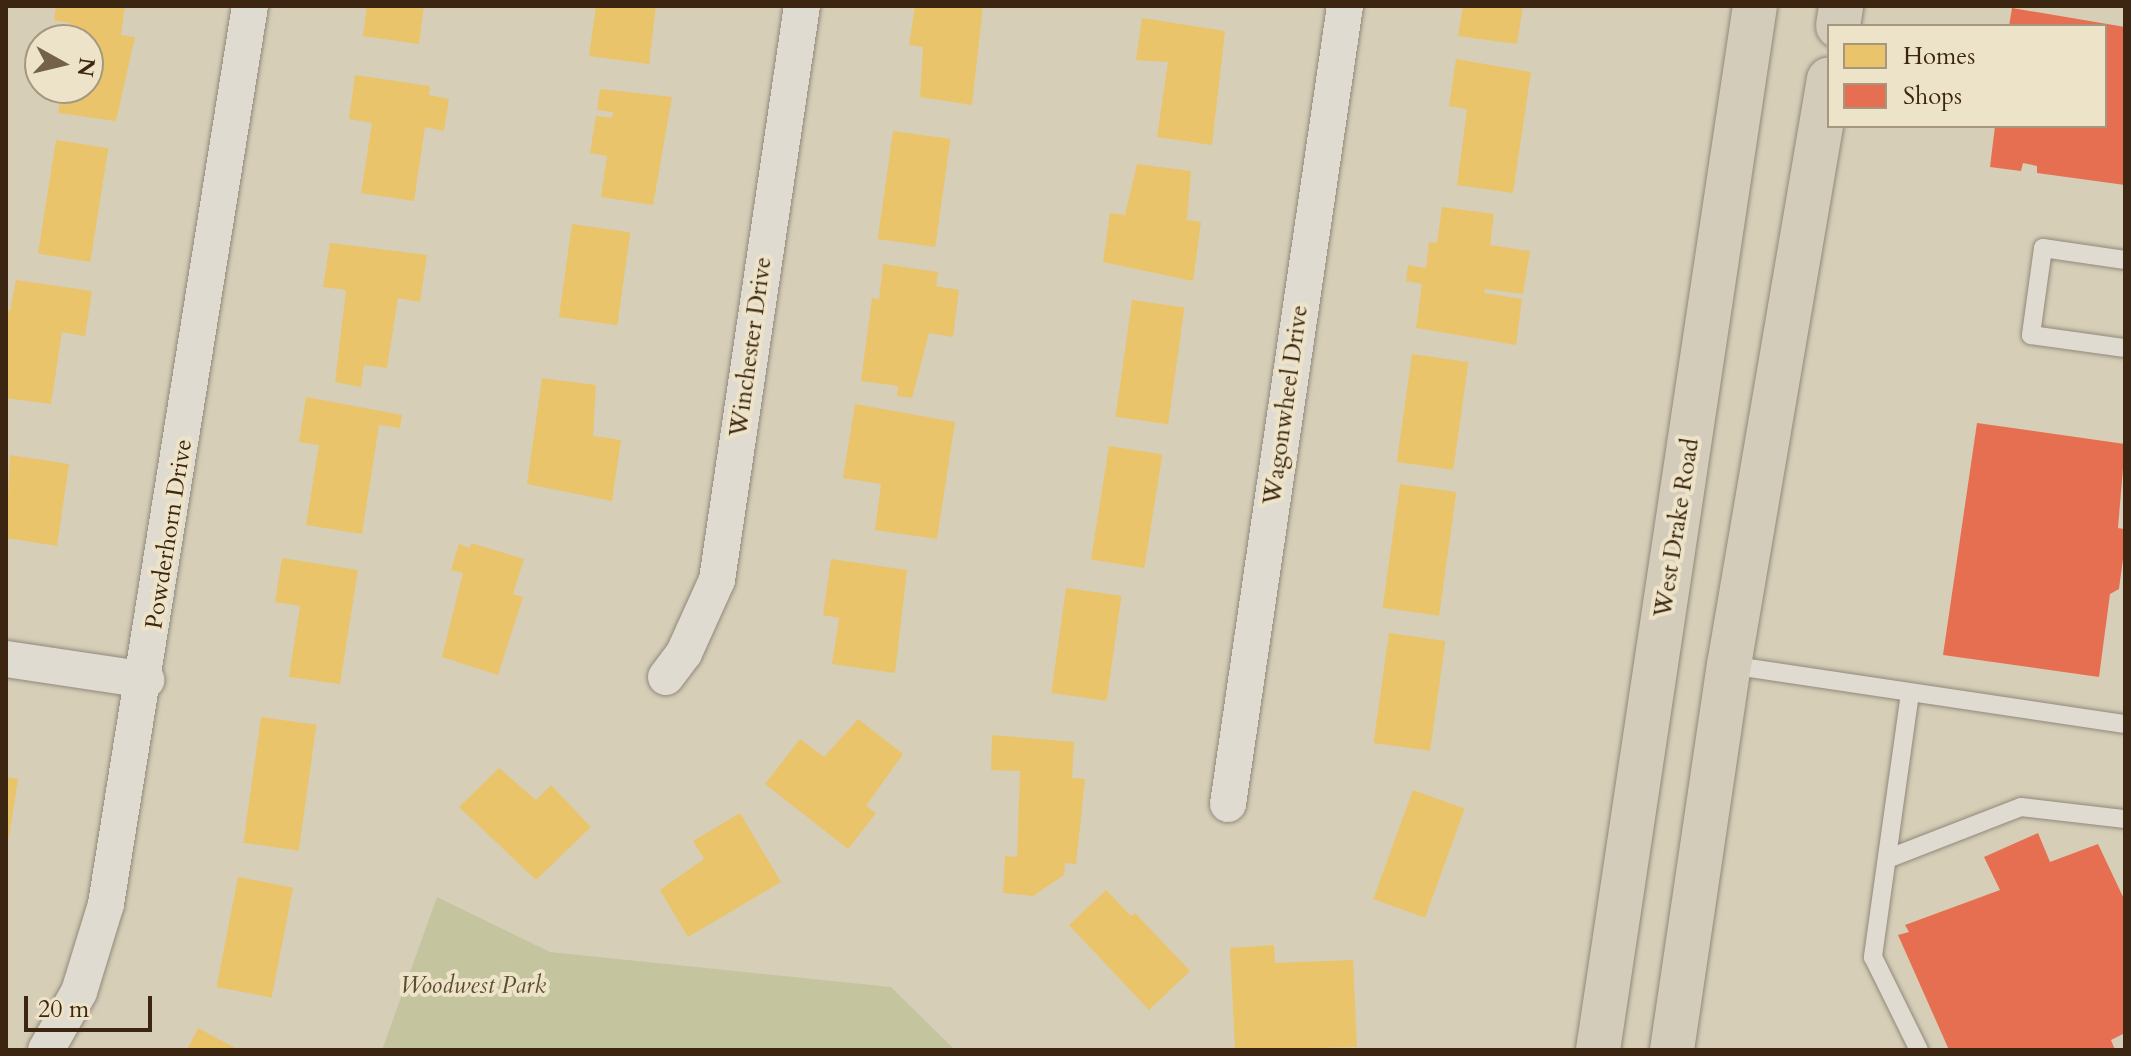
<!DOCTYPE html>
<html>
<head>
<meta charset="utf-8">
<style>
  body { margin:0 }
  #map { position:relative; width:2131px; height:1056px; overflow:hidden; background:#d7ceb8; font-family:Cardo,serif }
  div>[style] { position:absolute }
  .green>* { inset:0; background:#c4c59e }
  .homes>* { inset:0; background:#e9c46a; transform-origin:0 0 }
  .shops>* { inset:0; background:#e76f51 }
  .roads { filter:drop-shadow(0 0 2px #91897a) drop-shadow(0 0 2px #91897a) }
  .service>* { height:18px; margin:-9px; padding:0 9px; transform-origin:9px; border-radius:9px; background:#e0dbd0 }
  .minor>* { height:36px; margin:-18px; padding:0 18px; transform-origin:18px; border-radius:18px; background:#e0dbd0 }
  .primary>* { height:44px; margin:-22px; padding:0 22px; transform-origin:22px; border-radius:22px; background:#d4ccbb }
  span { translate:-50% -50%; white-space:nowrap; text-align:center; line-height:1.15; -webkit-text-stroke:8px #ede3c8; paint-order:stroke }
  .street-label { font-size:24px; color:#3d2611 }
  .park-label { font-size:24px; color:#5b4c2f; font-style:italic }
  .frame { position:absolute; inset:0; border:8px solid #3d2611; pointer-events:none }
  .legend { position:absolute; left:1827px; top:24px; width:280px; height:104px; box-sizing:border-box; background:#ede3c8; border:2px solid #a7977f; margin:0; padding:10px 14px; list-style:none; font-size:24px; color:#3d2611 }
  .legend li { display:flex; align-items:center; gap:16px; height:40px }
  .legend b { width:40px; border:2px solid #a7977f }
  .north { position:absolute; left:24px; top:24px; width:80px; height:80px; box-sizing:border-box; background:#ede3c8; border:2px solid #a7977f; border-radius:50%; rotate:98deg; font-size:22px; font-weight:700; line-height:32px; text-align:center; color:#3d2611 }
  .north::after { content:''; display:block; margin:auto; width:28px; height:36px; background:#73614b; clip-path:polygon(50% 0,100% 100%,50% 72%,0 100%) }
  .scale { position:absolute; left:24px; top:996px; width:128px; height:36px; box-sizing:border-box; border:4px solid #3d2611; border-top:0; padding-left:10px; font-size:24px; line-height:28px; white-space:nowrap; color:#3d2611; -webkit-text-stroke:6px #ede3c8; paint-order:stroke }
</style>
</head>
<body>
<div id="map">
  <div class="green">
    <div style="clip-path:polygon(437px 897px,550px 952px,891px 987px,955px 1050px,382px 1050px)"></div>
  </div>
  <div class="homes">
    <div style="clip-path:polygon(56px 6px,125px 6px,121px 35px,135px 37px,116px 121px,58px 113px,62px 88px,88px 88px,88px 40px,68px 40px,70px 23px,54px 20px)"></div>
    <div style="clip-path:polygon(367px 6px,424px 6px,419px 44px,363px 36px)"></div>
    <div style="clip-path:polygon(596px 6px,656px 6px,649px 64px,589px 56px)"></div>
    <div style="clip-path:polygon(915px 6px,983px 6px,972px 105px,920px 97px,923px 47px,909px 45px)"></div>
    <div style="clip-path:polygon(1463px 6px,1523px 6px,1517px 44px,1458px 36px)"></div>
    <div style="clip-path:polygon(1142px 18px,1225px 31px,1212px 145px,1157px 137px,1168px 62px,1136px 60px)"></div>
    <div style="clip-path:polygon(1456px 59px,1531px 72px,1513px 193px,1457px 185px,1467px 109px,1449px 106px)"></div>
    <div style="clip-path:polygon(355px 75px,430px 86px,429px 95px,449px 99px,444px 131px,425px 127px,414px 201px,361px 193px,372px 123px,349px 119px)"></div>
    <div style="clip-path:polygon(600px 89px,672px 97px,653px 205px,601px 197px,607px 156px,590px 153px,596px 116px,612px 118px,613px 112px,597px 110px)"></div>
    <div style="left:893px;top:131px;width:58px;height:109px;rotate:8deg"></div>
    <div style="left:56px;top:140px;width:53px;height:115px;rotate:9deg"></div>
    <div style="clip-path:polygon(1137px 164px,1191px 171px,1187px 220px,1201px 222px,1193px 281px,1103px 262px,1110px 213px,1125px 215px)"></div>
    <div style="clip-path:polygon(1442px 207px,1494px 214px,1490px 245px,1530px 251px,1523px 294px,1485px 289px,1484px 293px,1522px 299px,1516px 345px,1416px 328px,1422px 284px,1406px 281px,1408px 265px,1426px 268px,1429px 242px,1437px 243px)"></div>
    <div style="left:572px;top:224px;width:59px;height:94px;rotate:8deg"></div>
    <div style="clip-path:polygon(330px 243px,427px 255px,420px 302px,398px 298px,387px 368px,364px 365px,361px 387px,335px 382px,346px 290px,323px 287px)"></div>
    <div style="clip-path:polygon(883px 264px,938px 272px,936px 286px,959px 290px,953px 337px,929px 333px,912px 398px,897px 396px,898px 386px,861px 381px,872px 298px,879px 299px)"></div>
    <div style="clip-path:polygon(16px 280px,92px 291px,85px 336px,62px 332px,51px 404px,6px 398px,6px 310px,10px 311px)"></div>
    <div style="left:1132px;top:300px;width:53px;height:118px;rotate:8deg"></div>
    <div style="left:1412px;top:354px;width:57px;height:109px;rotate:8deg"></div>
    <div style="clip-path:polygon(542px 378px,596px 385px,593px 436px,621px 440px,612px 501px,527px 484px)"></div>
    <div style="clip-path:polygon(306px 397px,402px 415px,400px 428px,379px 425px,362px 534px,306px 525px,319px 445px,299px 442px)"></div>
    <div style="clip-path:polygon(855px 404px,955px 422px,937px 539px,875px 530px,881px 484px,843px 478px)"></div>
    <div style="left:1109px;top:446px;width:54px;height:115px;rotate:9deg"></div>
    <div style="clip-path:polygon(10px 455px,69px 464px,57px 546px,6px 538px)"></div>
    <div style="left:1400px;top:484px;width:57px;height:125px;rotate:8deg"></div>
    <div style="clip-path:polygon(471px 543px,524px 559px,513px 594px,523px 597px,498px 675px,442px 657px,463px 573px,451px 570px,459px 544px,470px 548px)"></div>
    <div style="clip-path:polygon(282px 558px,358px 570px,340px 684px,289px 677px,300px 606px,275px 602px)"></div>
    <div style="clip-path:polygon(831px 559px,907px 570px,895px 673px,832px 664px,839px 618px,823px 615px)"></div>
    <div style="left:1066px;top:588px;width:56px;height:106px;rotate:8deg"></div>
    <div style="left:1389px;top:633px;width:57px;height:111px;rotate:8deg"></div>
    <div style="left:261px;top:717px;width:56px;height:127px;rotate:8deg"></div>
    <div style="clip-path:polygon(858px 719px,903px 754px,866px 806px,876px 813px,848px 849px,765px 784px,800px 739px,824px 757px)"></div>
    <div style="clip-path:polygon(992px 735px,1074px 742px,1072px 778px,1085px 779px,1076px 864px,1065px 863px,1064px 875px,1033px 896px,1003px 893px,1005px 856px,1017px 857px,1020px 771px,991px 770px)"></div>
    <div style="clip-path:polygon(499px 768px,536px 800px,551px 785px,591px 827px,536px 880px,459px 807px)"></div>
    <div style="clip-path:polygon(6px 777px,18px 779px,9px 838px,6px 838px)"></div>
    <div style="left:1413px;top:790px;width:55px;height:116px;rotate:20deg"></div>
    <div style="clip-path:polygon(740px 813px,781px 882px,688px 937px,660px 890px,704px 859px,693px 841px)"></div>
    <div style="left:238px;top:877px;width:56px;height:112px;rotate:11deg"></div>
    <div style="clip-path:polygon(1106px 890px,1131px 916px,1135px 913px,1190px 971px,1149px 1010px,1069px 925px)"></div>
    <div style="clip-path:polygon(1274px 945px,1275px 963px,1353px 960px,1357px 1047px,1235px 1050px,1230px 948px)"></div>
    <div style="clip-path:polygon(198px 1028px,239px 1050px,187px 1050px)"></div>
  </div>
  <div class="shops">
    <div style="clip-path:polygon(2012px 8px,2125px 27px,2125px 185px,2037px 173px,2037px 166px,2023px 163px,2021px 171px,1990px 167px,1995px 126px,2105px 126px,2105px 26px,2009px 26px)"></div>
    <div style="clip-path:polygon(1977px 423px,2125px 444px,2118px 528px,2124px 529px,2125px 543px,2119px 589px,2110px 594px,2099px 677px,1943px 655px)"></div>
    <div style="clip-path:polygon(2038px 833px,2050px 862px,2098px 844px,2125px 901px,2125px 1033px,2111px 1040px,2115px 1050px,1949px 1050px,1898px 935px,1909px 932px,1905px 925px,2000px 890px,1984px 857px)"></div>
  </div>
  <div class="roads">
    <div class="service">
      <div style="left:2125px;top:260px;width:83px;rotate:-171.7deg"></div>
      <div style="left:2043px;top:248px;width:88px;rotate:97.9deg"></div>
      <div style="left:2031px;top:335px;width:95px;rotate:7.9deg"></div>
      <div style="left:1729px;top:665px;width:400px;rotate:8.5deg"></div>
      <div style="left:1910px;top:693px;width:267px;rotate:98deg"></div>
      <div style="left:1873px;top:957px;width:104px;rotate:63.7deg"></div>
      <div style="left:1887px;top:859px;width:144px;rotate:-21.2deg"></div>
      <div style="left:2021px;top:807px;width:105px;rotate:6.6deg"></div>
    </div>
    <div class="minor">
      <div style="left:6px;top:659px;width:142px;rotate:8.5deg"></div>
      <div style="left:666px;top:677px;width:30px;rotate:-53deg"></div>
      <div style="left:684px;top:653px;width:80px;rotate:-65.7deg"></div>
      <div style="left:717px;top:580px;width:580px;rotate:-81.58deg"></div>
      <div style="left:1228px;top:804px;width:807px;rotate:-81.66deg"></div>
      <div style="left:46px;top:1050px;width:67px;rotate:-60.4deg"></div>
      <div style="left:79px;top:992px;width:92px;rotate:-72.9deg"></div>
      <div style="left:106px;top:904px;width:909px;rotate:-80.89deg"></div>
    </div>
    <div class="primary">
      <div style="left:1838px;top:26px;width:20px;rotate:-81deg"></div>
      <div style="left:1598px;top:1050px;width:1056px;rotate:-81.45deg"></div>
      <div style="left:1672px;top:1050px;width:389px;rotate:-81.6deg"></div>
      <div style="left:1729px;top:665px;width:594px;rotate:-80.32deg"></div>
    </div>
  </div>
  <div class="street-label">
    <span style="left:751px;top:347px;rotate:-82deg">Winchester Drive</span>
    <span style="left:1286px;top:405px;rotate:-82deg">Wagonwheel Drive</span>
    <span style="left:1677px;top:528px;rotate:-81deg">West Drake Road</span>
    <span style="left:169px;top:534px;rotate:-81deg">Powderhorn Drive</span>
  </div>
  <div class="park-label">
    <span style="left:473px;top:986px">Woodwest Park</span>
  </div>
  <div class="frame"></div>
  <ul class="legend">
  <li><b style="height:22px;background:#e9c46a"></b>Homes</li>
  <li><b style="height:22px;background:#e76f51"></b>Shops</li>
  </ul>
  <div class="north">N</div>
  <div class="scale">20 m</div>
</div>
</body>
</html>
